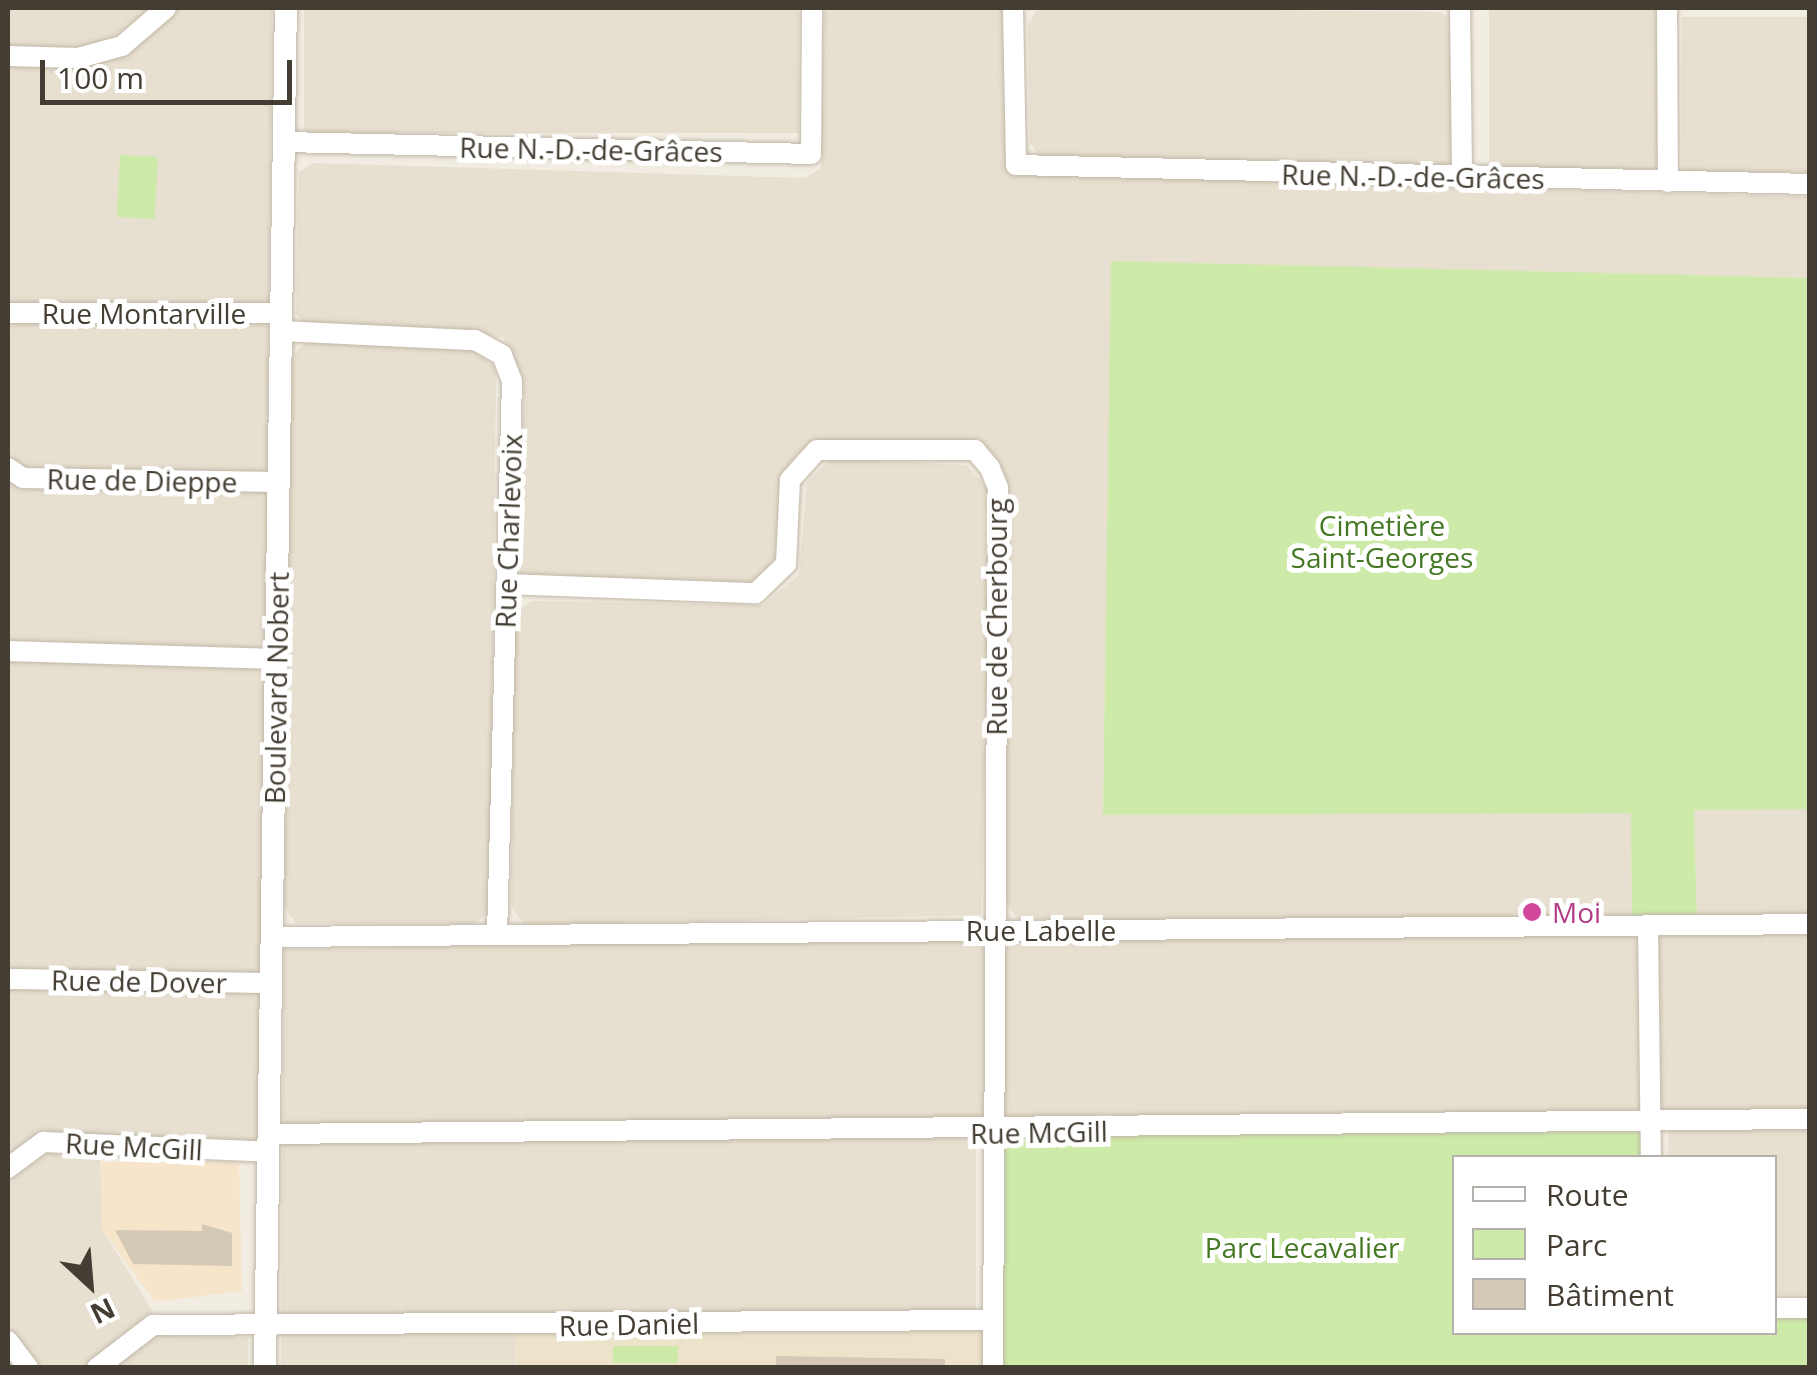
<!DOCTYPE html>
<html>
<head>
<meta charset="utf-8">
<style>
  body { margin:0 }
  #map { position:relative; width:1817px; height:1375px; overflow:hidden; background:#f2ede2; font-family:"Open Sans",sans-serif }
  div>[style] { position:absolute }
  .residential>* { inset:0; background:#e7dfd0; transform-origin:0 0 }
  .commercial>* { inset:0; background:#f6e4cb }
  .education>* { inset:0; background:#ede3cb; transform-origin:0 0 }
  .green>* { inset:0; background:#cdeaa8; transform-origin:0 0 }
  .building>* { inset:0; background:#d4c9b7 }
  .roads { filter:drop-shadow(0 0 2px #c1b8a8) drop-shadow(0 0 2px #c1b8a8) }
  .minor>* { height:20px; margin:-10px; padding:0 10px; transform-origin:10px; border-radius:10px; background:#fff }
  .tertiary>* { height:22px; margin:-11px; padding:0 11px; transform-origin:11px; border-radius:11px; background:#fff }
  .dots>* { width:28px; height:28px; translate:-50% -50%; box-sizing:border-box; border:5px solid #fff; border-radius:50% }
  span { translate:-50% -50%; white-space:nowrap; text-align:center; line-height:1.15; -webkit-text-stroke:10px #fff; paint-order:stroke }
  .street-label { font-size:28px; color:#443d33 }
  .park-label { font-size:28px; color:#447823 }
  .hotel-label { font-size:28px; color:#b23c85 }
  .left { translate:0 -50%; text-align:left }
  .frame { position:absolute; inset:0; border:10px solid #443d33; pointer-events:none }
  .legend { position:absolute; left:1452px; top:1155px; width:325px; height:180px; box-sizing:border-box; background:#fff; border:2px solid #b4b1ad; margin:0; padding:12px 18px; list-style:none; font-size:30px; color:#443d33 }
  .legend li { display:flex; align-items:center; gap:20px; height:50px }
  .legend b { width:50px; border:2px solid #b4b1ad }
  .north { position:absolute; left:40px; top:1235px; width:100px; height:100px; -webkit-text-stroke:8px #fff; paint-order:stroke; rotate:154deg; font-size:28px; font-weight:700; line-height:40px; text-align:center; color:#443d33 }
  .north::after { content:''; display:block; margin:auto; width:35px; height:45px; background:#443d33; clip-path:polygon(50% 0,100% 100%,50% 72%,0 100%) }
  .scale { position:absolute; left:40px; top:60px; width:252px; height:45px; box-sizing:border-box; border:5px solid #443d33; border-top:0; padding-left:12px; font-size:30px; line-height:35px; white-space:nowrap; color:#443d33; -webkit-text-stroke:8px #fff; paint-order:stroke }
</style>
</head>
<body>
<div id="map">
  <div class="residential">
    <div style="clip-path:polygon(8px 8px,272px 8px,260px 1144px,100px 1138px,102px 1229px,168px 1336px,248px 1337px,248px 1367px,8px 1368px)"></div>
    <div style="left:304px;top:8px;width:495px;height:125px"></div>
    <div style="clip-path:polygon(824px 8px,1004px 8px,1008px 174px,1809px 197px,1809px 278px,1112px 262px,1103px 815px,1632px 813px,1632px 925px,1697px 924px,1694px 810px,1809px 809px,1809px 1295px,1775px 1295px,1774px 1158px,1668px 1157px,1669px 1114px,976px 1120px,976px 1311px,516px 1326px,515px 1367px,281px 1368px,284px 949px,1565px 927px,1018px 919px,1006px 903px,996px 461px,834px 440px,798px 453px,784px 472px,778px 558px,750px 584px,520px 575px,524px 386px,503px 337px,304px 324px,296px 313px,299px 172px,313px 163px,805px 178px,821px 168px)"></div>
    <div style="clip-path:polygon(1038px 8px,1441px 12px,1453px 23px,1452px 170px,1041px 157px,1030px 143px,1028px 25px)"></div>
    <div style="left:1489px;top:8px;width:170px;height:161px"></div>
    <div style="left:1682px;top:17px;width:127px;height:155px"></div>
    <div style="clip-path:polygon(306px 343px,471px 347px,496px 367px,490px 910px,475px 924px,296px 923px,284px 907px,292px 355px)"></div>
    <div style="clip-path:polygon(831px 459px,966px 465px,991px 492px,981px 915px,524px 925px,511px 905px,514px 615px,531px 601px,763px 605px,799px 575px,807px 482px)"></div>
  </div>
  <div class="commercial">
    <div style="clip-path:polygon(101px 1162px,239px 1162px,242px 1291px,155px 1302px,102px 1229px)"></div>
  </div>
  <div class="education">
    <div style="left:993px;top:1320px;width:47px;height:477px;rotate:90deg"></div>
  </div>
  <div class="green">
    <div style="left:120px;top:155px;width:38px;height:62px;rotate:3deg"></div>
    <div style="clip-path:polygon(1111px 261px,1809px 278px,1809px 809px,1694px 810px,1697px 925px,1632px 926px,1631px 813px,1103px 815px)"></div>
    <div style="clip-path:polygon(1651px 1121px,1651px 1157px,1454px 1158px,1454px 1332px,1774px 1332px,1775px 1308px,1809px 1308px,1809px 1367px,993px 1367px,992px 1133px)"></div>
    <div style="left:613px;top:1346px;width:65px;height:17px"></div>
  </div>
  <div class="building">
    <div style="clip-path:polygon(202px 1224px,232px 1233px,232px 1266px,133px 1264px,115px 1230px,202px 1231px)"></div>
    <div style="clip-path:polygon(776px 1356px,945px 1359px,945px 1368px,776px 1368px)"></div>
  </div>
  <div class="roads">
    <div class="minor">
      <div style="left:1013px;top:8px;width:157px;rotate:88.9deg"></div>
      <div style="left:1016px;top:165px;width:794px;rotate:1.37deg"></div>
      <div style="left:1460px;top:8px;width:169px;rotate:89.3deg"></div>
      <div style="left:1667px;top:8px;width:174px;rotate:89.7deg"></div>
      <div style="left:8px;top:56px;width:70px;rotate:1.6deg"></div>
      <div style="left:78px;top:58px;width:46px;rotate:-15.3deg"></div>
      <div style="left:122px;top:46px;width:58px;rotate:-40.8deg"></div>
      <div style="left:284px;top:142px;width:527px;rotate:1.3deg"></div>
      <div style="left:811px;top:154px;width:146px;rotate:-89.6deg"></div>
      <div style="left:8px;top:313px;width:273px"></div>
      <div style="left:281px;top:331px;width:194px;rotate:2.7deg"></div>
      <div style="left:475px;top:340px;width:31px;rotate:29deg"></div>
      <div style="left:502px;top:355px;width:28px;rotate:69deg"></div>
      <div style="left:512px;top:381px;width:554px;rotate:91.55deg"></div>
      <div style="left:8px;top:468px;width:18px;rotate:34deg"></div>
      <div style="left:23px;top:478px;width:256px;rotate:0.9deg"></div>
      <div style="left:506px;top:584px;width:250px;rotate:2.1deg"></div>
      <div style="left:756px;top:593px;width:42px;rotate:-44deg"></div>
      <div style="left:786px;top:564px;width:84px;rotate:-87.3deg"></div>
      <div style="left:790px;top:480px;width:40px;rotate:-48deg"></div>
      <div style="left:817px;top:450px;width:158px"></div>
      <div style="left:975px;top:450px;width:23px;rotate:50deg"></div>
      <div style="left:990px;top:468px;width:22px;rotate:68deg"></div>
      <div style="left:998px;top:488px;width:880px;rotate:90.33deg"></div>
      <div style="left:8px;top:651px;width:268px;rotate:1.7deg"></div>
      <div style="left:1648px;top:925px;width:233px;rotate:89.3deg"></div>
      <div style="left:272px;top:937px;width:1538px;rotate:-0.48deg"></div>
      <div style="left:8px;top:979px;width:263px;rotate:0.9deg"></div>
      <div style="left:269px;top:1134px;width:1541px;rotate:-0.56deg"></div>
      <div style="left:8px;top:1168px;width:44px;rotate:-36.6deg"></div>
      <div style="left:43px;top:1142px;width:226px;rotate:2.5deg"></div>
      <div style="left:1774px;top:1308px;width:36px"></div>
      <div style="left:8px;top:1341px;width:34px;rotate:53deg"></div>
      <div style="left:97px;top:1368px;width:71px;rotate:-37.5deg"></div>
      <div style="left:153px;top:1325px;width:840px;rotate:-0.34deg"></div>
    </div>
    <div class="tertiary">
      <div style="left:265px;top:1368px;width:1360px;rotate:-89.12deg"></div>
    </div>
  </div>
  <div class="dots">
    <div style="left:1532px;top:912px;background:#d1479c"></div>
  </div>
  <div class="street-label">
    <span style="left:591px;top:149px;rotate:1deg">Rue N.-D.-de-Grâces</span>
    <span style="left:1413px;top:176px;rotate:1deg">Rue N.-D.-de-Grâces</span>
    <span style="left:144px;top:313px">Rue Montarville</span>
    <span style="left:142px;top:480px;rotate:1deg">Rue de Dieppe</span>
    <span style="left:508px;top:531px;rotate:-88deg">Rue Charlevoix</span>
    <span style="left:996px;top:617px;rotate:-90deg">Rue de Cherbourg</span>
    <span style="left:276px;top:688px;rotate:-89deg">Boulevard Nobert</span>
    <span style="left:1041px;top:930px">Rue Labelle</span>
    <span style="left:139px;top:981px;rotate:1deg">Rue de Dover</span>
    <span style="left:1039px;top:1132px;rotate:-1deg">Rue McGill</span>
    <span style="left:134px;top:1146px;rotate:3deg">Rue McGill</span>
    <span style="left:629px;top:1324px;rotate:-1deg">Rue Daniel</span>
  </div>
  <div class="park-label">
    <span style="left:1382px;top:541px">Cimetière<br>Saint-Georges</span>
    <span style="left:1302px;top:1247px">Parc Lecavalier</span>
  </div>
  <div class="hotel-label">
    <span class="left" style="left:1552px;top:912px">Moi</span>
  </div>
  <div class="frame"></div>
  <ul class="legend">
  <li><b style="height:12px;background:#fff"></b>Route</li>
  <li><b style="height:28px;background:#cdeaa8"></b>Parc</li>
  <li><b style="height:28px;background:#d4c9b7"></b>Bâtiment</li>
  </ul>
  <div class="north">N</div>
  <div class="scale">100 m</div>
</div>
</body>
</html>
